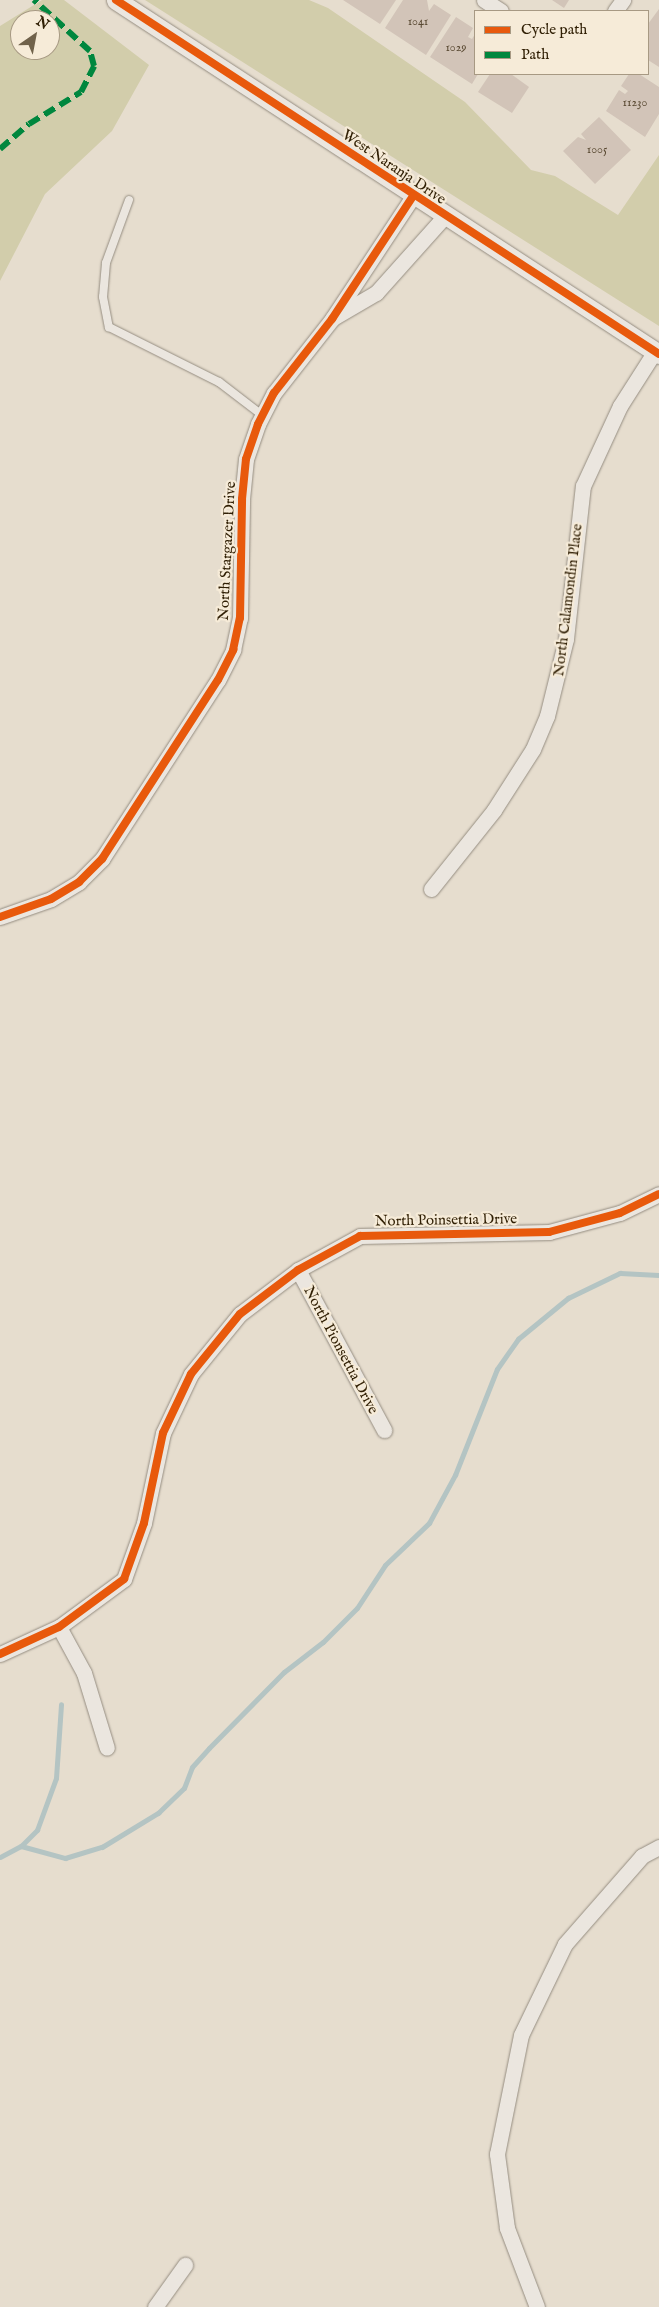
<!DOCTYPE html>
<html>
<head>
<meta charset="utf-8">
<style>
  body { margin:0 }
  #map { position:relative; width:659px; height:2307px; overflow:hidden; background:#e6ddce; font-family:"IM FELL English",serif }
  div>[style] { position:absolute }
  .green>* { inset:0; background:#d2cdab }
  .stream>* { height:5px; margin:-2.5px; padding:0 2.5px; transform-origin:2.5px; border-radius:2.5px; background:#b4c4c3 }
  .building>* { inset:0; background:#d2c4b8 }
  .roads { filter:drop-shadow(0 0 1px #958d81) drop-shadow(0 0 1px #958d81) }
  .service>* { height:8px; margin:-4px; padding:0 4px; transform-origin:4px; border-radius:4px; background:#ebe6df }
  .minor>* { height:15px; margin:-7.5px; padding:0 7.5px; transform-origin:7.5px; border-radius:7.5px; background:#ebe6df }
  .tertiary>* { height:19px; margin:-9.5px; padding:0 9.5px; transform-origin:9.5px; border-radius:9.5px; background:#ebe6df }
  .quiet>* { height:6px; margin-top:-3px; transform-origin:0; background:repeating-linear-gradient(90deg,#00873e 0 12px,transparent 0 18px) }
  .cycleway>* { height:8px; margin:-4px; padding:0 4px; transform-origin:4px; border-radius:4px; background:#e8590c }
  span { translate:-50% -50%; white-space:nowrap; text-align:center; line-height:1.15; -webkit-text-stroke:4.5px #f6ebd8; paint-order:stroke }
  .number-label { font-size:12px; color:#5a4a33 }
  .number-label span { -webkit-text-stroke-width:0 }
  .street-label { font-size:15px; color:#301f04 }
  .legend { position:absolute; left:474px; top:10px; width:175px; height:65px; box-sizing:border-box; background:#f6ebd8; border:1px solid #a79983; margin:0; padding:6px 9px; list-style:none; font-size:15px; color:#301f04 }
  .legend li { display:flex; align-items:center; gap:10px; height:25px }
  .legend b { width:25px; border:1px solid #a79983 }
  .north { position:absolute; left:10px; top:10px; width:50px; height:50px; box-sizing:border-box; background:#f6ebd8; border:1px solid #a79983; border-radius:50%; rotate:33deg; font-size:14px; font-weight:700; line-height:20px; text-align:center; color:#301f04 }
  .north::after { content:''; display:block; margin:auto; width:18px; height:22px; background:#70624b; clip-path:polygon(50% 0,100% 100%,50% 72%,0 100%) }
</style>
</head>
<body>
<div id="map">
  <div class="green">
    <div style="clip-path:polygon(evenodd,42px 0,64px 0,149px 65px,112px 131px,45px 194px,0 281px,0 26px,42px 0,20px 20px,50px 20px,50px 50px,20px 50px,20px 20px)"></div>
    <div style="clip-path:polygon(145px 0,309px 0,328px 8px,465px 102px,531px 170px,555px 176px,618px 215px,659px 155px,659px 326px)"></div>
  </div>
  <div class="stream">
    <div style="left:21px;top:1846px;width:23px;rotate:-45deg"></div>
    <div style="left:37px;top:1830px;width:55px;rotate:-69.9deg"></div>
    <div style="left:56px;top:1778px;width:74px;rotate:-86.1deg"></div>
    <div style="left:0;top:1857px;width:24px;rotate:-28deg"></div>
    <div style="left:21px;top:1846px;width:46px;rotate:15.3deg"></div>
    <div style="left:65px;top:1858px;width:39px;rotate:-17deg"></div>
    <div style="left:102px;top:1847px;width:66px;rotate:-31.3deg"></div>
    <div style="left:158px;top:1813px;width:36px;rotate:-44deg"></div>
    <div style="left:184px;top:1788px;width:22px;rotate:-69deg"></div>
    <div style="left:192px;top:1767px;width:25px;rotate:-48deg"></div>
    <div style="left:209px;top:1748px;width:107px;rotate:-45.4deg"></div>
    <div style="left:284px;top:1672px;width:49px;rotate:-37.6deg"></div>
    <div style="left:323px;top:1642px;width:48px;rotate:-45deg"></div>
    <div style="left:357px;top:1608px;width:51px;rotate:-56.9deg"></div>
    <div style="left:385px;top:1565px;width:61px;rotate:-43.7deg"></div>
    <div style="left:429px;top:1523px;width:55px;rotate:-61.6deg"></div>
    <div style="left:455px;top:1475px;width:114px;rotate:-68.4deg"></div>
    <div style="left:497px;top:1369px;width:37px;rotate:-55deg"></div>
    <div style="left:518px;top:1339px;width:65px;rotate:-39.4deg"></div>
    <div style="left:568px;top:1298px;width:58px;rotate:-25.7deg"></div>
    <div style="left:620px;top:1273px;width:39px;rotate:3deg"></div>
  </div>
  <div class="building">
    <div style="clip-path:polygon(343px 0,396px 0,380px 24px)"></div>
    <div style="clip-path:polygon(403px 0,427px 0,429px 11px,434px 4px,451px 15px,426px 55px,385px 28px)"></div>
    <div style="clip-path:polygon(552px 0,569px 0,564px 8px)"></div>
    <div style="clip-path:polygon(659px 9px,659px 67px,648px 60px,648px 24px)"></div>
    <div style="clip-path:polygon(456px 17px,473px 28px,468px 37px,472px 39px,475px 34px,478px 74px,472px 84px,430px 57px)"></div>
    <div style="clip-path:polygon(490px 74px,511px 74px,529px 87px,512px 113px,478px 92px)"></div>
    <div style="clip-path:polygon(629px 74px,639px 74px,659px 87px,659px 114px,645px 137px,606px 111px,619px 90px,625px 94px,628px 91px,621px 86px)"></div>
    <div style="clip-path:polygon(599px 117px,631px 150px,595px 184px,563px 151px,578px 137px,586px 140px,581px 134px)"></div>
  </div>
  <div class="roads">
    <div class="service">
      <div style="left:129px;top:200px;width:67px;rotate:110.1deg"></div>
      <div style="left:106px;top:263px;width:34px;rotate:95deg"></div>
      <div style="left:103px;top:297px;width:31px;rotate:79deg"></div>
      <div style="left:109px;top:327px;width:123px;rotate:26.6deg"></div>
      <div style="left:219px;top:382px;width:54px;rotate:37.5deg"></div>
    </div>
    <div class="minor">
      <div style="left:484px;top:0;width:20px;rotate:33deg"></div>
      <div style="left:615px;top:11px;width:14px;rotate:-54deg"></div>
      <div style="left:333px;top:318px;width:50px;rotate:-30.2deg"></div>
      <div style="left:376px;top:293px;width:102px;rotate:-48.2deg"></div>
      <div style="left:431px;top:889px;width:101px;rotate:-51.4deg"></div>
      <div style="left:494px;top:810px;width:72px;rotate:-57.4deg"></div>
      <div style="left:533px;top:749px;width:36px;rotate:-67deg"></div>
      <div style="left:547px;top:716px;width:79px;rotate:-76.1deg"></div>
      <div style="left:566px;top:639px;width:154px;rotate:-83.7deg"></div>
      <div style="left:583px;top:486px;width:88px;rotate:-65.2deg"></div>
      <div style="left:620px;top:406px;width:65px;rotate:-57.5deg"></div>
      <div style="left:0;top:917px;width:54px;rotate:-19.4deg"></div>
      <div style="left:51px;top:899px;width:33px;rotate:-31deg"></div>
      <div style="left:79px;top:882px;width:33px;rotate:-45deg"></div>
      <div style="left:102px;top:859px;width:213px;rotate:-57.1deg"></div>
      <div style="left:218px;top:680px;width:34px;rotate:-63deg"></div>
      <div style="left:233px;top:650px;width:33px;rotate:-78deg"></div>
      <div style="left:240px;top:618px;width:119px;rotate:-89deg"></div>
      <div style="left:242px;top:499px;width:40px;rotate:-84.3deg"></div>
      <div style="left:246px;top:459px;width:37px;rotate:-71deg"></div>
      <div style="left:258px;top:424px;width:35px;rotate:-63deg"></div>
      <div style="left:274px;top:393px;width:94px;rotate:-51.9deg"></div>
      <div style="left:332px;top:319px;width:147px;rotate:-56.6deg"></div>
      <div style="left:298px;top:1270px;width:182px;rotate:61.7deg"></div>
      <div style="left:59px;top:1627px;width:52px;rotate:61.5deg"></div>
      <div style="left:84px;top:1673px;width:78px;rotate:73deg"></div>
      <div style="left:0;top:1654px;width:65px;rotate:-24.6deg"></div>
      <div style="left:59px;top:1627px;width:81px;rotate:-36.4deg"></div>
      <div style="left:124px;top:1579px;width:59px;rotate:-70.3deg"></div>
      <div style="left:144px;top:1523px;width:92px;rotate:-78.1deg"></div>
      <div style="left:163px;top:1433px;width:65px;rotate:-64.6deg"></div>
      <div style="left:191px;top:1374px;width:77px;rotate:-50.8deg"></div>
      <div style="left:240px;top:1314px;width:73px;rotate:-37.2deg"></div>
      <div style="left:298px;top:1270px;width:71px;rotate:-28.7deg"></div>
      <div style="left:360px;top:1236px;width:189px;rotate:-1.2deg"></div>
      <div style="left:549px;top:1232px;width:73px;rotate:-15deg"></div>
      <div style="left:620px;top:1213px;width:43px;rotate:-26deg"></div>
      <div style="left:155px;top:2307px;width:52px;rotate:-54.5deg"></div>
      <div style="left:537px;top:2307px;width:85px;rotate:-110.8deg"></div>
      <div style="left:507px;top:2228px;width:75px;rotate:-97.7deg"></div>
      <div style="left:497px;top:2154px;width:121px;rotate:-78.6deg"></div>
      <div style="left:521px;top:2035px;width:101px;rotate:-64.2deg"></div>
      <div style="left:565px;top:1944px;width:117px;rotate:-48.8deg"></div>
      <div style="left:642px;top:1856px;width:19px;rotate:-28deg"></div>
    </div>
    <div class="tertiary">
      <div style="left:116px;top:0;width:648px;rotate:33.1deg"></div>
    </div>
  </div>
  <div class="quiet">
    <div style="left:0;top:149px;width:38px;rotate:-41deg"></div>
    <div style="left:29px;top:124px;width:61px;rotate:-31.6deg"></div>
    <div style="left:81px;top:92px;width:29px;rotate:-63deg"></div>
    <div style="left:94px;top:66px;width:16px;rotate:-105deg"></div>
    <div style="left:90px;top:51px;width:76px;rotate:-137.7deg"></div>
  </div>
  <div class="cycleway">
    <div style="left:116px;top:0;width:648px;rotate:33.1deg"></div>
    <div style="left:0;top:917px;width:54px;rotate:-19.4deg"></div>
    <div style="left:51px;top:899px;width:33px;rotate:-31deg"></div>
    <div style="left:79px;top:882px;width:33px;rotate:-45deg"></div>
    <div style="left:102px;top:859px;width:213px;rotate:-57.1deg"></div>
    <div style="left:218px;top:680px;width:34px;rotate:-63deg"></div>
    <div style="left:233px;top:650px;width:33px;rotate:-78deg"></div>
    <div style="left:240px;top:618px;width:119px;rotate:-89deg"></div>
    <div style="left:242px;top:499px;width:40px;rotate:-84.3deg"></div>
    <div style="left:246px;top:459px;width:37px;rotate:-71deg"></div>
    <div style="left:258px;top:424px;width:35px;rotate:-63deg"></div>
    <div style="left:274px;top:393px;width:94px;rotate:-51.9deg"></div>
    <div style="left:332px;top:319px;width:147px;rotate:-56.6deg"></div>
    <div style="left:0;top:1654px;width:65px;rotate:-24.6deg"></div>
    <div style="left:59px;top:1627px;width:81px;rotate:-36.4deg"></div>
    <div style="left:124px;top:1579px;width:59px;rotate:-70.3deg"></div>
    <div style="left:144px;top:1523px;width:92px;rotate:-78.1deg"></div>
    <div style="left:163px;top:1433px;width:65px;rotate:-64.6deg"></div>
    <div style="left:191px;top:1374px;width:77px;rotate:-50.8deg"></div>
    <div style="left:240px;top:1314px;width:73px;rotate:-37.2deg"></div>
    <div style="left:298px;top:1270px;width:71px;rotate:-28.7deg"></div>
    <div style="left:360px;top:1236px;width:189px;rotate:-1.2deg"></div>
    <div style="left:549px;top:1232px;width:73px;rotate:-15deg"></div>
    <div style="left:620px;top:1213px;width:43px;rotate:-26deg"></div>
  </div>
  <div class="number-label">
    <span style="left:418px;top:22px">1041</span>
    <span style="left:456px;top:48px">1029</span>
    <span style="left:635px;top:103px">11230</span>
    <span style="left:597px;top:150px">1005</span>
  </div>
  <div class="street-label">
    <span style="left:394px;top:167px;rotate:34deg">West Naranja Drive</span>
    <span style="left:227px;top:551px;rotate:-87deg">North Stargazer Drive</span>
    <span style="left:568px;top:600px;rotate:-83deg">North Calamondin Place</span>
    <span style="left:446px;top:1220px;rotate:-1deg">North Poinsettia Drive</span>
    <span style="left:341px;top:1350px;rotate:62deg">North Pionsettia Drive</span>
  </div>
  <ul class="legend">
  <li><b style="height:6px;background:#e8590c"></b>Cycle path</li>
  <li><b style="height:6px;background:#00873e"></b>Path</li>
  </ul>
  <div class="north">N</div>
</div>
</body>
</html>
